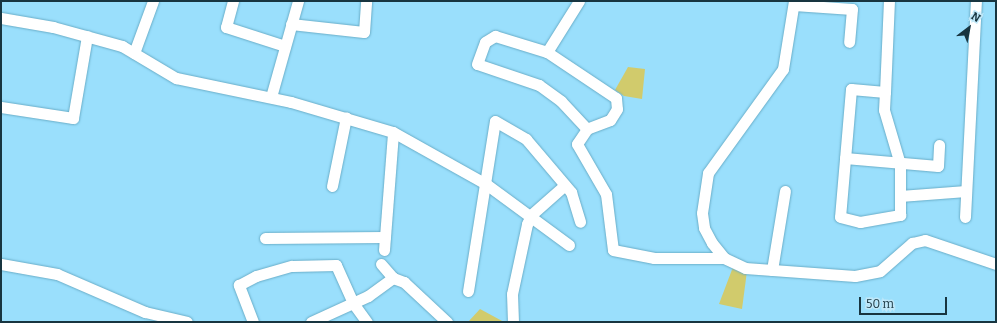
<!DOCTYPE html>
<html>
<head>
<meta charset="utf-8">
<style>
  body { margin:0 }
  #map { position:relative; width:997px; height:323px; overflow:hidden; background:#9adffc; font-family:Bitter,serif }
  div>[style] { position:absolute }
  .green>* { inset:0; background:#d1cb6c }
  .roads { filter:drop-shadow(0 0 1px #69adc8) drop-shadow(0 0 1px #69adc8) }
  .minor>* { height:11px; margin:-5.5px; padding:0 5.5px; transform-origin:5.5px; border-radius:5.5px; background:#fff }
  span { translate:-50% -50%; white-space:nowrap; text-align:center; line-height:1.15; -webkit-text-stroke:3px #c0e8f9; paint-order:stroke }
  .frame { position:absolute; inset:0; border:2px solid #183540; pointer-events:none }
  .north { position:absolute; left:949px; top:8px; width:40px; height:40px; -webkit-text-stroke:3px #c0e8f9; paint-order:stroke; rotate:32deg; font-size:11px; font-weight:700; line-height:16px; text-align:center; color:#183540 }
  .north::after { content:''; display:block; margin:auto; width:14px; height:18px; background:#183540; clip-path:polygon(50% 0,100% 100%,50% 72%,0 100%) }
  .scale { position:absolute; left:859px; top:297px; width:88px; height:18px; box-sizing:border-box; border:2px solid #183540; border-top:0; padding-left:5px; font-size:12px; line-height:14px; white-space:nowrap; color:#183540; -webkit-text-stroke:3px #c0e8f9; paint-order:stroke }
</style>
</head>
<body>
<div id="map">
  <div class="green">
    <div style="clip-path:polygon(628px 67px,645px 69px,642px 99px,624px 96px,615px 90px)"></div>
    <div style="clip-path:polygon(733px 267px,747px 271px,742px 309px,719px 304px)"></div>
    <div style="clip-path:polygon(480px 309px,504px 322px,468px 322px)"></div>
  </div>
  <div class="roads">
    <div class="minor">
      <div style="left:233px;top:1px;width:27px;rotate:105deg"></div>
      <div style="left:226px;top:27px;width:62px;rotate:17.9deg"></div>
      <div style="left:794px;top:1px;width:69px;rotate:99.2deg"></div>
      <div style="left:783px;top:69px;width:128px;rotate:125.8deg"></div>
      <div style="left:708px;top:173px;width:40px;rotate:98.5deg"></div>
      <div style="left:702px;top:213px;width:15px;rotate:82deg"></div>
      <div style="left:704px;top:228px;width:17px;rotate:62deg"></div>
      <div style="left:712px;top:243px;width:19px;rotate:51deg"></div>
      <div style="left:724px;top:258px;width:23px;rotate:25deg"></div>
      <div style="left:745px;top:268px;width:110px;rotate:4.2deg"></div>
      <div style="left:855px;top:276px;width:25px;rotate:-11deg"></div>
      <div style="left:880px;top:271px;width:43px;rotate:-41.2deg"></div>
      <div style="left:912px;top:243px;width:13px;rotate:-13deg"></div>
      <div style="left:925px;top:240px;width:75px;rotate:18.7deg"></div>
      <div style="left:794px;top:5px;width:58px;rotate:3.9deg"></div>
      <div style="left:852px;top:9px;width:33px;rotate:95deg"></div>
      <div style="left:1px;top:18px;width:53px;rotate:9.8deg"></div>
      <div style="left:53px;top:27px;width:72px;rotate:15.4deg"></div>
      <div style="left:122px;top:46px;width:63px;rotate:30.7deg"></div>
      <div style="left:176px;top:78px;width:117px;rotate:11.8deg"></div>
      <div style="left:291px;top:102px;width:106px;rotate:16.4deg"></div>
      <div style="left:393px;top:132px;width:107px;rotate:29.2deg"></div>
      <div style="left:486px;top:184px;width:103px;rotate:36.3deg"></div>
      <div style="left:291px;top:24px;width:73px;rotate:6.3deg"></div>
      <div style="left:364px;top:32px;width:31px;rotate:-86deg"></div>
      <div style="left:495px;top:36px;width:54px;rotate:17.1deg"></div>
      <div style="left:547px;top:52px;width:83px;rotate:33.7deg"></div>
      <div style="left:616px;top:98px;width:11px;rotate:85deg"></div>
      <div style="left:617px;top:109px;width:13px;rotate:122deg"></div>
      <div style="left:610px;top:120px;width:25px;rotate:159deg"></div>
      <div style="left:587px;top:129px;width:38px;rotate:-133deg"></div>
      <div style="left:561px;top:101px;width:27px;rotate:-144deg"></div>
      <div style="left:539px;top:85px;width:65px;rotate:-161.3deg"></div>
      <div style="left:477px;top:64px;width:23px;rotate:-70deg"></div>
      <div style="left:485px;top:42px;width:12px;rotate:-31deg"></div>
      <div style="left:547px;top:52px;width:60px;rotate:-57.9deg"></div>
      <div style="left:134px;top:53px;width:55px;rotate:-69.9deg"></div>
      <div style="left:885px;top:92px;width:34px;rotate:-175deg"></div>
      <div style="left:851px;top:89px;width:128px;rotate:94.9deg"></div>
      <div style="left:840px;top:217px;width:21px;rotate:14deg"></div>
      <div style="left:860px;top:222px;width:41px;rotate:-9.9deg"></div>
      <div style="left:900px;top:215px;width:51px;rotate:-90deg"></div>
      <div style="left:900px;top:164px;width:56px;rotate:-106.5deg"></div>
      <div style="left:884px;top:110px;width:18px;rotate:-87deg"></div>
      <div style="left:885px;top:92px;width:91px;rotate:-87.5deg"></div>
      <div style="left:271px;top:97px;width:100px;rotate:-74.3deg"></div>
      <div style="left:1px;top:107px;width:73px;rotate:8.7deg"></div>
      <div style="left:73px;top:118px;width:83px;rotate:-80.3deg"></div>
      <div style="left:587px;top:129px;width:18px;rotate:124deg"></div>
      <div style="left:577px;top:144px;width:58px;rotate:59.9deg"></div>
      <div style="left:606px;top:194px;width:56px;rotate:82.9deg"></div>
      <div style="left:613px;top:250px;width:42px;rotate:11deg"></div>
      <div style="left:654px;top:258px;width:70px"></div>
      <div style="left:845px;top:158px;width:93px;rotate:4.9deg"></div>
      <div style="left:938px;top:166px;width:21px;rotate:-87deg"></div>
      <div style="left:332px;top:186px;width:70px;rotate:-78.5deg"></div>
      <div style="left:900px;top:196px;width:66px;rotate:-4.3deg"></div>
      <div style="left:965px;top:217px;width:216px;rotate:-87.1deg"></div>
      <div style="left:265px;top:238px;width:120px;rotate:-0.5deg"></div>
      <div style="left:384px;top:250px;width:118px;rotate:-85.6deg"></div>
      <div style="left:1px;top:264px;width:57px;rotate:10.1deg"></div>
      <div style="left:57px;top:274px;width:96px;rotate:23.4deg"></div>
      <div style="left:145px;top:312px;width:43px;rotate:13.4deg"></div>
      <div style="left:381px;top:264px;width:18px;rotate:49deg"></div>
      <div style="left:772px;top:270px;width:80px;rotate:-80.7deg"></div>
      <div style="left:468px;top:291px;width:172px;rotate:-81deg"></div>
      <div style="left:495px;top:121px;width:36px;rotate:30deg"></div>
      <div style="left:526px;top:139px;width:70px;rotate:49.7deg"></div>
      <div style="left:571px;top:192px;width:31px;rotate:73deg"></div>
      <div style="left:253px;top:322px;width:40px;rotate:-111deg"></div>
      <div style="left:239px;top:285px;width:19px;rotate:-28deg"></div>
      <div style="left:256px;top:276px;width:37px;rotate:-16deg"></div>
      <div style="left:292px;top:266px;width:44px;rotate:-1.3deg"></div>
      <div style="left:336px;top:265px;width:42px;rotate:65.9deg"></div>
      <div style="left:353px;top:303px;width:24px;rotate:54deg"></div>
      <div style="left:311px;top:322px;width:63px;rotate:-24.5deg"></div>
      <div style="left:368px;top:296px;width:31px;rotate:-36deg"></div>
      <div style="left:393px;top:278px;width:12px;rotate:20deg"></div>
      <div style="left:404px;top:282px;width:59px;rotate:42.9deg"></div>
      <div style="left:513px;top:322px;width:28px;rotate:-92deg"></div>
      <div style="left:512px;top:294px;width:72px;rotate:-77.9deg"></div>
      <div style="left:527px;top:224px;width:10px;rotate:-66deg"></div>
      <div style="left:531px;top:215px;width:45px;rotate:-41.4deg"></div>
    </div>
  </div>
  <div class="frame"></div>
  <div class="north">N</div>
  <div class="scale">50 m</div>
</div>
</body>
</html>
